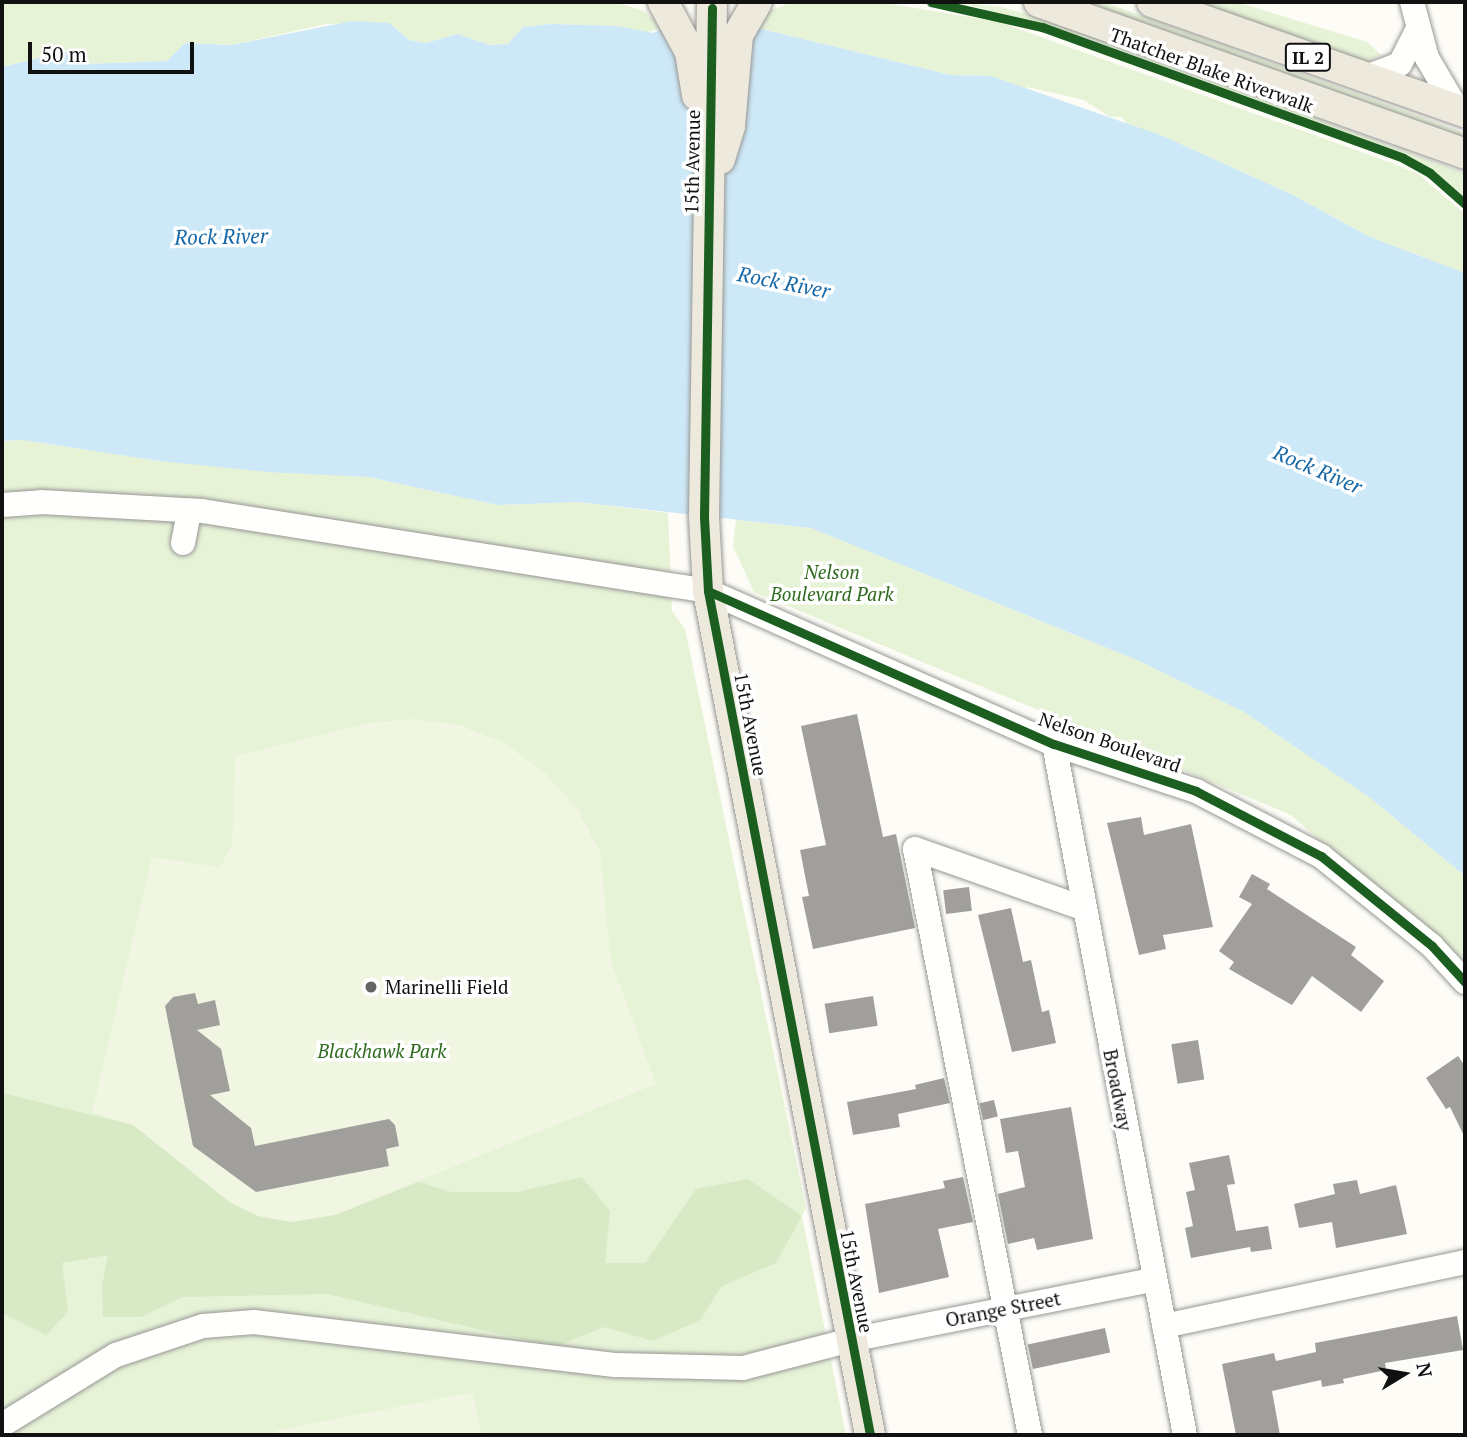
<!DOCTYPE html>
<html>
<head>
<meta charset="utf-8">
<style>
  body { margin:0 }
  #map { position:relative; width:1467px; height:1437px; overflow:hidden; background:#fdfcf7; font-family:"PT Serif",serif }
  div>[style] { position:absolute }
  .green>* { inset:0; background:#e7f3d7 }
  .forest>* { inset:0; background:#d8eac5 }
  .pitch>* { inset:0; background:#f0f6e1 }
  .water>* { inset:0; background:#cde8f7 }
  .building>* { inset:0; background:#a19f9c; transform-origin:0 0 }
  .roads { filter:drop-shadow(0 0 2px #979795) drop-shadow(0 0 2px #979795) }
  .minor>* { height:24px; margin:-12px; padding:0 12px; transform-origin:12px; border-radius:12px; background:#fffffe }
  .major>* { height:30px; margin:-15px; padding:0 15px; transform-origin:15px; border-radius:15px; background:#ede9dc }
  .cycleway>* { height:9px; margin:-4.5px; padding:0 4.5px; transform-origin:4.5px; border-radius:4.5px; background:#1b5e20 }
  .dots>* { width:19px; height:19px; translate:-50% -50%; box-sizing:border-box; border:4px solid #fff; border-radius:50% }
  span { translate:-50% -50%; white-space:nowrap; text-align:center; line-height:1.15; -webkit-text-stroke:7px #fff; paint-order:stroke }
  .shield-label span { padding:2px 5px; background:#fff; border:2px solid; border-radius:5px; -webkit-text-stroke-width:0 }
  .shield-label { font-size:18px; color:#111; font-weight:700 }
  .street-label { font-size:19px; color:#111 }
  .park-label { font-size:19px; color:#2f6b1f; font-style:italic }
  .poi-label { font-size:19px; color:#111 }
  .left { translate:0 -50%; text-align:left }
  .water-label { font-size:21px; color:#1768a6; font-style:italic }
  .frame { position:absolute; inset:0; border:4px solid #111; pointer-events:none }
  .north { position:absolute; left:1369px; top:1339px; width:70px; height:70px; -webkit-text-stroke:5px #fff; paint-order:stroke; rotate:79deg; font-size:19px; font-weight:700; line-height:28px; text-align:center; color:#111 }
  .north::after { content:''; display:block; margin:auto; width:24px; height:32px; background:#111; clip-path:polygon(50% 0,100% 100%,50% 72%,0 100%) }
  .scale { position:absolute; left:28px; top:42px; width:166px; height:32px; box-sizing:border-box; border:4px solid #111; border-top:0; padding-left:9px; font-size:21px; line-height:24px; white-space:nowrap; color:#111; -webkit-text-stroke:5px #fff; paint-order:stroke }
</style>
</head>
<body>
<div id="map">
  <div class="green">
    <div style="clip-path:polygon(2px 2px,615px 2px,644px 11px,663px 28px,644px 33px,615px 26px,550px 24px,523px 27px,508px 44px,490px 45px,457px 34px,426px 43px,410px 40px,389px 23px,326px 24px,232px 45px,185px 43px,167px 61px,84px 64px,73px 50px,2px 67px)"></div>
    <div style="clip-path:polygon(792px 2px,879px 2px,999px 22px,1392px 163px,1418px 174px,1465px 214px,1465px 273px,1370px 237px,1293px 195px,1163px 136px,1131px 128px,1121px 117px,1110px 117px,1084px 100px,1027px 87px,1023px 92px,991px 76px,951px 75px,758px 28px,769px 11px)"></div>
    <div style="clip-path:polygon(958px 2px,1001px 7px,1045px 19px,1465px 173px,1465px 199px,1417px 161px,1084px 37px)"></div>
    <div style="clip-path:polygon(1080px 2px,1104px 2px,1389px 105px,1465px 133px,1465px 142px)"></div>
    <div style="clip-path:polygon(1190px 2px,1237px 2px,1367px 42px,1381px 55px,1365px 62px)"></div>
    <div style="clip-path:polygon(23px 440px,159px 461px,368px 477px,498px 505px,578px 502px,668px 513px,672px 611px,685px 629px,806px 1208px,802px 1216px,846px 1435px,2px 1435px,2px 442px)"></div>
    <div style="clip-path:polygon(736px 520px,811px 528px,1137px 660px,1244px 712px,1369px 797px,1465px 876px,1465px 961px,1373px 889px,1291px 815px,754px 592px,733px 546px)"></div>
  </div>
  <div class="forest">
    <div style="clip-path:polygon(2px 1093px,133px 1125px,231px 1203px,335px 1215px,419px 1182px,451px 1192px,518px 1192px,582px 1177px,610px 1211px,605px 1263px,645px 1263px,696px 1189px,748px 1179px,802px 1216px,776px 1263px,722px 1286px,700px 1320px,653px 1341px,604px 1327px,555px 1347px,327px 1294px,183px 1297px,141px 1317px,103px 1317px,102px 1285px,108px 1255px,62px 1263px,68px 1312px,46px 1335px,2px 1313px)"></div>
  </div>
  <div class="pitch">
    <div style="clip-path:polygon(413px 719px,459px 725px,502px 742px,543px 771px,578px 810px,600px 852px,611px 961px,656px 1084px,335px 1215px,291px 1222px,258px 1216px,231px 1203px,133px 1125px,92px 1112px,152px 857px,220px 867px,232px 846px,235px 756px,368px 723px)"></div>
    <div style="clip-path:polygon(473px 1392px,481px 1435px,275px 1435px,275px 1431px)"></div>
  </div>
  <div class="water">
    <div style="clip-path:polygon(352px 21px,389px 23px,410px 40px,426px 43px,457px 34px,490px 45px,508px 44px,523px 27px,551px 24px,615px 26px,654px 33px,663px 28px,758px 28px,951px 75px,991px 76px,1163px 136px,1293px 195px,1370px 237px,1465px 273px,1465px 876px,1369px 797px,1244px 712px,1137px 660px,811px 528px,578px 502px,498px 505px,368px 477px,268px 472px,159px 461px,23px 440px,2px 441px,2px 67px,73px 50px,85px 64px,167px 61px,185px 43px,232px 45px)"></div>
  </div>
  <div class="building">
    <div style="clip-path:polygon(857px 714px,883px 837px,896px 834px,915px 928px,813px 949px,802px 897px,809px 896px,800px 850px,826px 845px,801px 726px)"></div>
    <div style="clip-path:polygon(1141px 817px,1144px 835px,1191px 824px,1213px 927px,1163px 935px,1166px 949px,1139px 955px,1107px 823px)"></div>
    <div style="clip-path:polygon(1252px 874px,1270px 884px,1267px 889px,1356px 947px,1351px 955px,1384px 981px,1361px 1012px,1312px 976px,1292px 1005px,1229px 969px,1234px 962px,1219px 951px,1252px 904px,1239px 897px)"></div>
    <div style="left:969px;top:887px;width:24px;height:26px;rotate:83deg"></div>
    <div style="clip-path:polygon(1011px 908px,1023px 962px,1031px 960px,1042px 1012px,1049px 1010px,1056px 1043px,1012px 1052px,978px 915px)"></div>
    <div style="clip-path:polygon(195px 993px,198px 1004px,215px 1000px,220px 1025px,197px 1030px,221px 1049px,230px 1091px,210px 1095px,251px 1128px,255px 1146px,389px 1119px,395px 1125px,399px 1146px,386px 1149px,389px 1166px,256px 1192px,193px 1146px,165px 1006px,173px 997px)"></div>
    <div style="left:873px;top:996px;width:30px;height:49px;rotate:81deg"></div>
    <div style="left:1198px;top:1040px;width:40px;height:27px;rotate:81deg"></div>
    <div style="clip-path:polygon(1458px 1056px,1465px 1066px,1465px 1138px,1450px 1107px,1446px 1109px,1426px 1078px)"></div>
    <div style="clip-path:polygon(944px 1078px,950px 1103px,898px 1114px,900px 1127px,853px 1135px,847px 1102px,916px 1089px,915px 1085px)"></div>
    <div style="left:994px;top:1100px;width:17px;height:15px;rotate:77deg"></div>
    <div style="clip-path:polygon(1071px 1107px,1093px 1239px,1037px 1250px,1034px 1238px,1008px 1244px,998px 1194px,1025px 1187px,1018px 1151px,1006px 1153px,1000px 1119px)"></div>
    <div style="clip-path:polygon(1229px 1155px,1235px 1184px,1227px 1185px,1236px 1231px,1268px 1226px,1272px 1249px,1251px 1252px,1250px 1247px,1191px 1258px,1185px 1228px,1193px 1226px,1186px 1192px,1195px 1190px,1189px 1163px)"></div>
    <div style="clip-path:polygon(963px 1177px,973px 1222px,938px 1229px,949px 1277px,879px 1293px,865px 1204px,945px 1188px,943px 1181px)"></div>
    <div style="clip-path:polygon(1357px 1180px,1360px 1194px,1396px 1185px,1407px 1234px,1336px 1248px,1332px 1222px,1299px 1228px,1294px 1204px,1335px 1194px,1333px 1184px)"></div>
    <div style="clip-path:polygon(1457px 1316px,1463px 1350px,1385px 1363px,1386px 1370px,1343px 1379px,1344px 1383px,1322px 1387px,1321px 1380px,1272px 1391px,1280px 1435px,1236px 1435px,1222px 1364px,1274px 1353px,1276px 1361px,1316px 1352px,1315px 1343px)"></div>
    <div style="left:1105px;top:1328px;width:25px;height:79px;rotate:78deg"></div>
  </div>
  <div class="roads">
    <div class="minor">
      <div style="left:1412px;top:2px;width:58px;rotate:75deg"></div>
      <div style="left:1427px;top:58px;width:59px;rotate:59.5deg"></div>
      <div style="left:1366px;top:77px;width:36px;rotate:-21deg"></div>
      <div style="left:1400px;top:64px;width:39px;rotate:-63deg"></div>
      <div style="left:2px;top:505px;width:39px;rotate:-4deg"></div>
      <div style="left:41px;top:502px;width:161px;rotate:3.2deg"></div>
      <div style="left:202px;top:511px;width:512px;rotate:8.98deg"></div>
      <div style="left:708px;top:591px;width:378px;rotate:23.9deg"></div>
      <div style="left:1054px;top:744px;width:150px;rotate:18.3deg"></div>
      <div style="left:1196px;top:791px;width:141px;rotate:27.5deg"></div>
      <div style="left:1321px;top:856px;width:143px;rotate:39deg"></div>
      <div style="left:1432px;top:946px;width:49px;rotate:47.5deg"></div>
      <div style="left:183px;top:543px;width:33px;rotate:-79deg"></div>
      <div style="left:1054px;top:744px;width:703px;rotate:79.27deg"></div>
      <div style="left:1164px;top:1326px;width:308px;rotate:-12deg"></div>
      <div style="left:2px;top:1425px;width:134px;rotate:-31.6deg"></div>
      <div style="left:116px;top:1355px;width:92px;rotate:-18.4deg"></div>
      <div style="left:203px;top:1326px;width:51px;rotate:-4.5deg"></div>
      <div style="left:254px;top:1322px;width:365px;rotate:6.8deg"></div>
      <div style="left:616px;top:1365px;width:127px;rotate:1.4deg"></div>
      <div style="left:743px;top:1368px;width:112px;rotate:-14.5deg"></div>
      <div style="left:851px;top:1340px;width:310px;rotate:-11.3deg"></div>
      <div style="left:1030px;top:1435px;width:597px;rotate:-101.1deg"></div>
      <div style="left:915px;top:849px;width:178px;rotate:19.4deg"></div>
    </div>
    <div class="major">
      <div style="left:663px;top:2px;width:57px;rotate:61.6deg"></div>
      <div style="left:690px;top:52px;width:44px;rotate:80.8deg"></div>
      <div style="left:712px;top:2px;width:515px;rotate:90.89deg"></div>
      <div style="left:704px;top:517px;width:74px;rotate:86.9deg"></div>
      <div style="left:708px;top:591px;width:859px;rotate:79.13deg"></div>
      <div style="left:1039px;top:2px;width:452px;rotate:19.6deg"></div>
      <div style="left:1152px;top:2px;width:332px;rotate:19.4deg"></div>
      <div style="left:720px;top:159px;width:34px;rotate:-73deg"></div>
      <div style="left:730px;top:126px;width:91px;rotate:-85deg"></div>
      <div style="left:738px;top:35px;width:38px;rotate:-60deg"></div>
    </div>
  </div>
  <div class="cycleway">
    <div style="left:931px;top:2px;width:114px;rotate:12.7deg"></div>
    <div style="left:1042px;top:27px;width:384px;rotate:19.9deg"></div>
    <div style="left:1403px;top:158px;width:31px;rotate:29deg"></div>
    <div style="left:1430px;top:173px;width:47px;rotate:41.5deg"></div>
    <div style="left:712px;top:8px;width:509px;rotate:90.9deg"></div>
    <div style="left:704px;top:517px;width:74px;rotate:86.9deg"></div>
    <div style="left:708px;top:591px;width:859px;rotate:79.13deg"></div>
    <div style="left:708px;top:591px;width:378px;rotate:23.9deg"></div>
    <div style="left:1054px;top:744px;width:150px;rotate:18.3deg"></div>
    <div style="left:1196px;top:791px;width:141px;rotate:27.5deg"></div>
    <div style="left:1321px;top:856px;width:143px;rotate:39deg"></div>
    <div style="left:1432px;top:946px;width:49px;rotate:47.5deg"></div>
  </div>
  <div class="dots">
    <div style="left:371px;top:987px;background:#646362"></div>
  </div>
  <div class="shield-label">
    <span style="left:1308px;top:57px">IL 2</span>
  </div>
  <div class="street-label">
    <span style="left:1212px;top:70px;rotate:20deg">Thatcher Blake Riverwalk</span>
    <span style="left:692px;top:162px;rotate:-89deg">15th Avenue</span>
    <span style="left:751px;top:724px;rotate:79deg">15th Avenue</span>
    <span style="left:1110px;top:742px;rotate:19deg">Nelson Boulevard</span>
    <span style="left:1118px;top:1090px;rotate:79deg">Broadway</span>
    <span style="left:857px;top:1281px;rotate:79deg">15th Avenue</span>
    <span style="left:1003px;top:1309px;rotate:-11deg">Orange Street</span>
  </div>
  <div class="park-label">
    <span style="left:832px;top:583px">Nelson<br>Boulevard Park</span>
    <span style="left:382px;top:1051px">Blackhawk Park</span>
  </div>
  <div class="poi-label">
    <span class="left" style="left:385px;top:987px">Marinelli Field</span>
  </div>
  <div class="water-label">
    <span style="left:221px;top:236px;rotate:-1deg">Rock River</span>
    <span style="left:784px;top:282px;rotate:11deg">Rock River</span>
    <span style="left:1318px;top:469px;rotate:23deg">Rock River</span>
  </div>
  <div class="frame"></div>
  <div class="north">N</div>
  <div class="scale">50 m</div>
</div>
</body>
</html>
